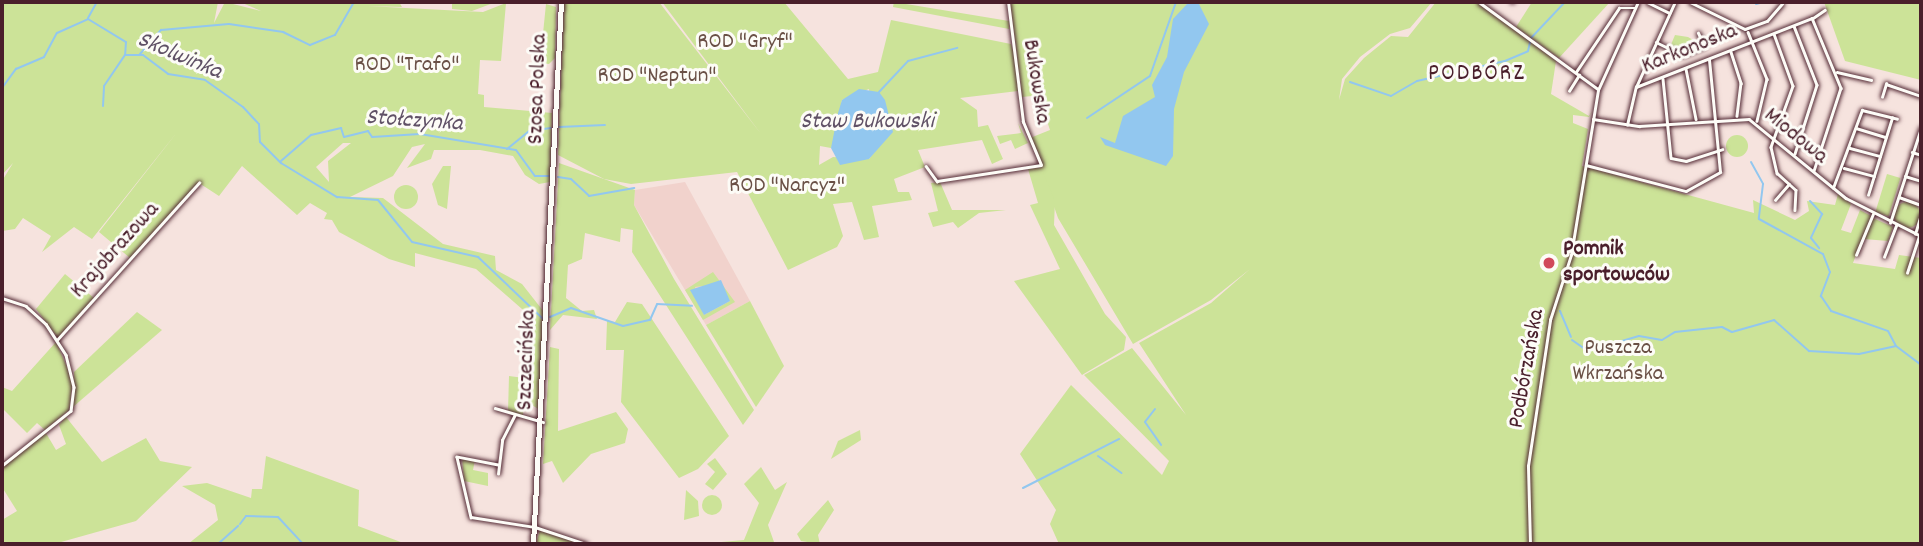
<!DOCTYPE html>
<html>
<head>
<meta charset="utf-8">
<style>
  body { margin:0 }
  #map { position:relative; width:1923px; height:546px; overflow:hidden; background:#f6e3de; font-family:Dekko,sans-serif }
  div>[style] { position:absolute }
  .built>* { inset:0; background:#f1d2cc }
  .green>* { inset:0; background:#cce398; transform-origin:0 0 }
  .round { border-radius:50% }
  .water>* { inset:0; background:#92c7ef }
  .stream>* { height:2px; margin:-1px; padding:0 1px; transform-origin:1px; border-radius:1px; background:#92c7ef }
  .roads { filter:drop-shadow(0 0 2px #4a1f2b) drop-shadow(0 0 2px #4a1f2b) }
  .minor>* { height:2.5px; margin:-1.25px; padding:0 1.25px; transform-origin:1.25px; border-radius:1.25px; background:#fdfcf7 }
  .tertiary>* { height:4.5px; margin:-2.25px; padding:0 2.25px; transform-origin:2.25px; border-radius:2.25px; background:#fdfcf7 }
  .dots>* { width:19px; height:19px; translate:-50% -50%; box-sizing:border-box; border:4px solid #fdfcf7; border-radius:50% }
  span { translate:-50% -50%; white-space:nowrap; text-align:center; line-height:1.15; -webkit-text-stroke:6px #fdfcf7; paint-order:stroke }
  .park-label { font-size:23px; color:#6a5046 }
  .street-label { font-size:23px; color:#4a1f2b }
  .poi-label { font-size:23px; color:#4a1f2b; font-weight:700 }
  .left { translate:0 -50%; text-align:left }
  .water-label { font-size:24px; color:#605166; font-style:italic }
  .neighbourhood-label { font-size:24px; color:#4a1f2b; letter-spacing:2px }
  .frame { position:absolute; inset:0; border:4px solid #4a1f2b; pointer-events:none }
</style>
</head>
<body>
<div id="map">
  <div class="built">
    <div style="clip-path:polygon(685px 182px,750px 301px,706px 325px,634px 205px,635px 190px)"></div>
  </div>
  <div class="green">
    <div style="clip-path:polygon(evenodd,2px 2px,218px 2px,214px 23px,225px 2px,261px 11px,240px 2px,399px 2px,402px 7px,367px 6px,483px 12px,506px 3px,501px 61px,480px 60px,478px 94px,484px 95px,484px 107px,552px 113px,550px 182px,539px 184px,525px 175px,513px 156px,480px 150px,434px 150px,431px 159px,407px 168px,425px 144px,412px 147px,393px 176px,350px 197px,383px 198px,443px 244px,495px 256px,496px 270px,522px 284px,544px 312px,540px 410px,527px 402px,530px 316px,476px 269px,415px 253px,415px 267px,389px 259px,339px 232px,332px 220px,324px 219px,327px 213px,310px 203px,297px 215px,242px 166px,219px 196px,199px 183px,130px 258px,99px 232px,178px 131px,92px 239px,74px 227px,42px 252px,51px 236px,23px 218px,15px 229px,2px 231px,2px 181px,13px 163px,2px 175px,2px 2px,343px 143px,351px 143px,328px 161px,329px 182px,316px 167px,343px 143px)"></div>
    <div style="clip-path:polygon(452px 2px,496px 2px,472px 11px,452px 9px)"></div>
    <div style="clip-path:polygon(evenodd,564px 2px,659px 2px,761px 134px,662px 2px,784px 2px,848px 79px,878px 72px,891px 20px,1011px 44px,1018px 62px,1010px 2px,1432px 2px,1410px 28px,1390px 34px,1360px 57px,1342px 79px,1339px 100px,1345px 79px,1364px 58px,1391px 36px,1408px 37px,1436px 2px,1478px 2px,1556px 61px,1551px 94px,1589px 116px,1592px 111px,1589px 117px,1573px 115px,1573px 123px,1588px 129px,1582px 166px,1754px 213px,1753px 200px,1795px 220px,1809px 211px,1807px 201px,1835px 205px,1838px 194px,1851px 204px,1841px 230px,1851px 233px,1860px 210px,1871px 216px,1853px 263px,1895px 269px,1899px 255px,1921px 258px,1921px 544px,1059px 544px,1050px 524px,1056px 510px,1020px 454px,1071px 385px,1162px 475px,1169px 461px,1084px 375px,1132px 348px,1186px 415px,1139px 343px,1211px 303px,1250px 269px,1211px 300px,1133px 344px,1058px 218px,1030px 138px,1050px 130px,1042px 106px,1034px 106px,1032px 96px,1022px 97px,1019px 67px,1018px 91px,960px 98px,977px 110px,978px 127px,988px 125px,1003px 159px,992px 164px,982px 140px,918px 150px,925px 167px,894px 179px,898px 192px,909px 192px,912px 200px,872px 206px,879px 237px,864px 240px,852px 202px,833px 204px,843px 236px,837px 247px,788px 270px,737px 172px,631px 184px,604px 179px,558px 155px,564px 2px,869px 89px,875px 151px,869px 159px,833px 157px,819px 165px,820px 146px,831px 148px,836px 136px,842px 100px,869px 89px)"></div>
    <div style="clip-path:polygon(894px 2px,1009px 21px,1009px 29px,893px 7px)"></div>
    <div style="clip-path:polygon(1532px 2px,1610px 2px,1559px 58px,1516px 27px)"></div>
    <div style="clip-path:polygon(1824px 2px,1921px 2px,1921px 80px,1845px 61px)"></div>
    <div style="clip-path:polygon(546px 4px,556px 7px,555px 58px,549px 64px,540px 63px)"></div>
    <div style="clip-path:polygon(1675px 35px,1688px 37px,1700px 44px,1683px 53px,1670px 47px)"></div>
    <div style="clip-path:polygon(1018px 123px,1028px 143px,1015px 149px,1011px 140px,1000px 144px,997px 136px,1021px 133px)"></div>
    <div class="round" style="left:1726px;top:135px;width:22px;height:22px"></div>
    <div style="clip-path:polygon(559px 163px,635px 190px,634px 205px,674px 279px,754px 410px,743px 425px,632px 252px,633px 230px,621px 228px,620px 242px,585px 233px,582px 259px,568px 265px,566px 298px,582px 311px,594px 310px,597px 319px,563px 315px,550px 330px)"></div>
    <div style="clip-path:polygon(443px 166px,451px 166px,447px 209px,438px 205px,432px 184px)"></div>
    <div style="clip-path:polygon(1041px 167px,1055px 201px,1054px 225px,1105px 314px,1126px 337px,1124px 350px,1082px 375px,1014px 281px,1060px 269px,1030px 205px,1038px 203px,1028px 169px)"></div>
    <div style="left:1887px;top:174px;width:14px;height:40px;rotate:17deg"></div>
    <div style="clip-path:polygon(940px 182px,952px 210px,1006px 210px,979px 213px,958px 228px,953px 222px,933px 227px,928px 213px,938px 211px,931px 183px)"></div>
    <div class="round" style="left:394px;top:185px;width:24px;height:24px"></div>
    <div class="round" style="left:1894px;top:202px;width:26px;height:26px"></div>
    <div style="clip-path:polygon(1873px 218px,1893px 227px,1888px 241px,1864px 239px)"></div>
    <div style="clip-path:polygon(evenodd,713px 272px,735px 302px,703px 320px,685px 290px,713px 272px,703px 286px,730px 301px,704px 315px,695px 287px,703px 286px)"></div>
    <div style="clip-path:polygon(65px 274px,94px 298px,58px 338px,36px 309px)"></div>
    <div style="clip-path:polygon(750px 301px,784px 366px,756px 407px,706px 325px)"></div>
    <div style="clip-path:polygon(627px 302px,642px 304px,729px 436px,698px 469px,679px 478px,621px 402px,624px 350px,606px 350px,607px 321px,615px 322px)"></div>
    <div style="clip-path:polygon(137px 312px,162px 330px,73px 407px,74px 372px)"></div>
    <div style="clip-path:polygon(56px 342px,73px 381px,69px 410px,45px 430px,37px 423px,27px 433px,2px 408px,2px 387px,12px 391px)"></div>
    <div style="clip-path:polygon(550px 347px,559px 349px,558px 431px,616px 412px,628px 429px,625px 443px,591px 454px,563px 483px,552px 461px,543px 464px)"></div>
    <div style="clip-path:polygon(509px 376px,524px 378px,523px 417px,508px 412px)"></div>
    <div style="clip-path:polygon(66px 417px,102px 462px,146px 438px,160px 461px,192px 467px,136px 521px,54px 544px,2px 544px,2px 520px,17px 511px,2px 487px,2px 468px,46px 433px,56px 450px,66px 444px,59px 425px)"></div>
    <div style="clip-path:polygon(860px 430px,861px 440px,831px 459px,838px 441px)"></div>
    <div style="clip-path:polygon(266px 456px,359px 490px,358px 526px,406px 544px,188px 544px,218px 520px,215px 505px,182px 486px,207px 483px,251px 498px,252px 489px,262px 489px)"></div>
    <div style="clip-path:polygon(462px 457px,475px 460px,473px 470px,488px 473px,488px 486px,464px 481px)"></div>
    <div style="clip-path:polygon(715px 458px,727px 474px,713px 490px,705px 484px,715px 472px,707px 464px)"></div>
    <div style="clip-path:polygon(761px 467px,775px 490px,787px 482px,768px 525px,774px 542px,791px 544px,699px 544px,744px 540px,759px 503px,744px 484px)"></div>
    <div style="clip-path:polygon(686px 490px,698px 501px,699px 516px,684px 520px)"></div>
    <div class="round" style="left:702px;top:495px;width:20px;height:20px"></div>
    <div style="clip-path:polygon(828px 500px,834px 510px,818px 535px,820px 544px,801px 541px,797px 534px)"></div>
    <div style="clip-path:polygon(540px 530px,554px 534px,581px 544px,536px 544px)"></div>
  </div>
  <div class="water">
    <div style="clip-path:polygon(1198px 2px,1209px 24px,1184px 72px,1174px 109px,1173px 156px,1166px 166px,1105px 145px,1100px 137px,1115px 143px,1123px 116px,1155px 97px,1152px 85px,1167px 57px,1173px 19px,1188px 3px)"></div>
    <div style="clip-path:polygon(859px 89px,879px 92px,885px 100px,893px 132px,869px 159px,840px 165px,831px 148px,838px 113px,842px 100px)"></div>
    <div style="clip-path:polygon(721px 280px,730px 301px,704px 315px,690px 290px)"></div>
  </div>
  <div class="stream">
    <div style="left:1756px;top:4px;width:8px;rotate:-14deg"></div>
    <div style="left:88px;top:18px;width:18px;rotate:-61deg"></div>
    <div style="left:1531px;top:38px;width:50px;rotate:-46.6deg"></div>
    <div style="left:140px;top:54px;width:32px;rotate:-49deg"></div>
    <div style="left:161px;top:30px;width:68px;rotate:-5deg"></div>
    <div style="left:229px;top:24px;width:55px;rotate:8.4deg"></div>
    <div style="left:283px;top:32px;width:30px;rotate:26deg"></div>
    <div style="left:310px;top:45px;width:27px;rotate:-22deg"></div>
    <div style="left:335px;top:35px;width:38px;rotate:-60deg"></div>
    <div style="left:1350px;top:82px;width:43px;rotate:18.9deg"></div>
    <div style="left:1391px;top:96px;width:30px;rotate:-30deg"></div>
    <div style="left:1417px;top:81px;width:90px;rotate:-12.8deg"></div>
    <div style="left:1505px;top:61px;width:25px;rotate:-23deg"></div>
    <div style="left:1528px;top:51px;width:9px;rotate:-77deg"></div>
    <div style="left:2px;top:88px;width:24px;rotate:-54deg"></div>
    <div style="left:16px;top:69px;width:30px;rotate:-23deg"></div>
    <div style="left:44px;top:57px;width:27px;rotate:-62deg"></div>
    <div style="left:57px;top:33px;width:34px;rotate:-24deg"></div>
    <div style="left:88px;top:19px;width:44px;rotate:31.2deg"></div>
    <div style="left:126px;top:42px;width:13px;rotate:94deg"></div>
    <div style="left:125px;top:55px;width:18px"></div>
    <div style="left:143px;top:55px;width:31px;rotate:37deg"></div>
    <div style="left:168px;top:74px;width:37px;rotate:9deg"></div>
    <div style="left:205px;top:80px;width:47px;rotate:35.4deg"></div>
    <div style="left:243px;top:107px;width:23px;rotate:47deg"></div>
    <div style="left:259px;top:124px;width:18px;rotate:87deg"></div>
    <div style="left:260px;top:142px;width:30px;rotate:45deg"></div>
    <div style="left:281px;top:163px;width:66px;rotate:31.3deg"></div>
    <div style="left:337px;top:197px;width:41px;rotate:4.2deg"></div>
    <div style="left:378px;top:200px;width:54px;rotate:51deg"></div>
    <div style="left:412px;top:242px;width:68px;rotate:12.8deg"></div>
    <div style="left:478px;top:257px;width:90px;rotate:43.6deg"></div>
    <div style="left:879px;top:92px;width:42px;rotate:-46.9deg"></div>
    <div style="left:908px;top:61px;width:51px;rotate:-14.9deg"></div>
    <div style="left:103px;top:106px;width:20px;rotate:-87deg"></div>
    <div style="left:104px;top:86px;width:37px;rotate:-56deg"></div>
    <div style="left:1087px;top:118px;width:76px;rotate:-33.7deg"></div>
    <div style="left:1150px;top:76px;width:78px;rotate:-70.6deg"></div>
    <div style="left:559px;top:127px;width:46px;rotate:-2.5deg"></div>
    <div style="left:507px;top:149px;width:28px;rotate:-39deg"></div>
    <div style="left:529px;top:131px;width:22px;rotate:-8deg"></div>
    <div style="left:281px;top:161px;width:40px;rotate:-41deg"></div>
    <div style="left:311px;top:135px;width:31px;rotate:-13deg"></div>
    <div style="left:341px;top:128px;width:9px;rotate:72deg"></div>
    <div style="left:344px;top:137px;width:25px;rotate:-14deg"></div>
    <div style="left:368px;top:131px;width:7px;rotate:56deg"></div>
    <div style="left:372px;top:137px;width:48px;rotate:-3.6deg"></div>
    <div style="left:420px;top:134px;width:97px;rotate:9.5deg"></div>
    <div style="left:516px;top:150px;width:32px;rotate:54deg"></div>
    <div style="left:535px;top:176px;width:14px"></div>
    <div style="left:1751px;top:162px;width:25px;rotate:61deg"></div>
    <div style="left:1763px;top:184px;width:35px;rotate:97deg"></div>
    <div style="left:1759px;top:219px;width:73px;rotate:28.7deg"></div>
    <div style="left:1823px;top:254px;width:19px;rotate:69deg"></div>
    <div style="left:1830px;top:272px;width:26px;rotate:111deg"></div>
    <div style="left:1821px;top:296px;width:18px;rotate:56deg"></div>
    <div style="left:1831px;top:311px;width:60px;rotate:19.3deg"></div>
    <div style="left:1888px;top:331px;width:17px;rotate:62deg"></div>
    <div style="left:1896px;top:346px;width:31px;rotate:37deg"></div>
    <div style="left:558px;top:177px;width:13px;rotate:9deg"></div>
    <div style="left:571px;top:179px;width:25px;rotate:43deg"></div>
    <div style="left:589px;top:196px;width:46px;rotate:-10.1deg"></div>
    <div style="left:1810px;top:201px;width:18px;rotate:47deg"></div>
    <div style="left:1822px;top:214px;width:26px;rotate:115deg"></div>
    <div style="left:1811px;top:238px;width:13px;rotate:51deg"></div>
    <div style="left:1560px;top:311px;width:28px;rotate:67deg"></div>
    <div style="left:550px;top:317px;width:23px;rotate:-23deg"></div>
    <div style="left:571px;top:308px;width:55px;rotate:19.1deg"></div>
    <div style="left:623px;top:326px;width:28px;rotate:-13deg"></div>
    <div style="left:650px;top:320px;width:17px;rotate:-66deg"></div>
    <div style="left:657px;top:304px;width:35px;rotate:3deg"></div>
    <div style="left:1572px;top:340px;width:19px;rotate:35deg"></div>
    <div style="left:1588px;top:351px;width:53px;rotate:-16.4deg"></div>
    <div style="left:1639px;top:336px;width:23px;rotate:10deg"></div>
    <div style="left:1662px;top:340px;width:15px;rotate:-32deg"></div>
    <div style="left:1675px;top:332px;width:47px;rotate:-6.1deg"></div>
    <div style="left:1722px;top:327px;width:11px;rotate:27deg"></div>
    <div style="left:1732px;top:332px;width:44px;rotate:-15.9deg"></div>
    <div style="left:1774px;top:320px;width:47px;rotate:41.5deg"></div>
    <div style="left:1809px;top:351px;width:50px;rotate:3.4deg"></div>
    <div style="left:1859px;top:354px;width:38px;rotate:-12deg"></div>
    <div style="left:1155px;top:409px;width:16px;rotate:128deg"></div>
    <div style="left:1145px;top:422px;width:28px;rotate:55deg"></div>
    <div style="left:1098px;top:456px;width:29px;rotate:36deg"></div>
    <div style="left:1023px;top:488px;width:108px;rotate:-27deg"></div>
    <div style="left:240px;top:524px;width:10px;rotate:-53deg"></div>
    <div style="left:246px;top:516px;width:32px;rotate:2deg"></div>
    <div style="left:278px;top:517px;width:37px;rotate:47deg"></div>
    <div style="left:218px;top:544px;width:27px;rotate:-42deg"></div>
    <div style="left:708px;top:544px;width:48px"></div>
  </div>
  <div class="roads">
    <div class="minor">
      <div style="left:1479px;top:2px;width:147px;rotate:36.2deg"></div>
      <div style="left:1511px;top:2px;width:3px"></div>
      <div style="left:1647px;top:2px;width:25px;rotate:26deg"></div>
      <div style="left:1690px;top:2px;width:61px;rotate:26.1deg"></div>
      <div style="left:1745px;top:29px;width:23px;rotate:-20deg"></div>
      <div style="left:1767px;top:21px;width:23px;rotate:-49deg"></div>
      <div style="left:1813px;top:18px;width:14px;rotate:-34deg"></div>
      <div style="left:1794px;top:26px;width:63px;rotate:68.7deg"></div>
      <div style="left:1817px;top:85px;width:72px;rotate:107.7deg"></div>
      <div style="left:1748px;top:32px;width:51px;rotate:68deg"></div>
      <div style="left:1767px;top:79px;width:43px;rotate:103.4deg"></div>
      <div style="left:1774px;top:34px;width:55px;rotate:69.9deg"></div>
      <div style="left:1793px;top:86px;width:65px;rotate:109.8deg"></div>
      <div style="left:1771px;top:147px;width:27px;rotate:77deg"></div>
      <div style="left:1777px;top:173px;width:25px;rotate:42deg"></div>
      <div style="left:1796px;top:190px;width:20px;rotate:93deg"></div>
      <div style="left:1656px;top:42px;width:30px;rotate:26deg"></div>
      <div style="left:1683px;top:55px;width:23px;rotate:-23deg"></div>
      <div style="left:1704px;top:46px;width:14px;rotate:-115deg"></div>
      <div style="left:1731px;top:52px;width:33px;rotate:72deg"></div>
      <div style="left:1741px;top:83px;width:33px;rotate:97deg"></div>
      <div style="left:1686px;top:69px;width:51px;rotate:78.7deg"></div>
      <div style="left:1576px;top:72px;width:77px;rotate:-56.1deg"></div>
      <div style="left:1619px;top:8px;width:16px"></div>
      <div style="left:1837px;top:72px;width:35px;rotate:13deg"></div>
      <div style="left:1663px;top:79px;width:79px;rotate:84.2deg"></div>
      <div style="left:1671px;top:158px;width:15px;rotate:11deg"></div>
      <div style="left:1686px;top:161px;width:38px;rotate:-18deg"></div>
      <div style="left:1636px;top:87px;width:94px;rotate:-65.4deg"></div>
      <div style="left:1569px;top:91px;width:19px;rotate:-58deg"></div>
      <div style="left:1882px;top:97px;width:14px;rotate:-73deg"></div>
      <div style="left:1886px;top:84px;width:37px;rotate:19deg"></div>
      <div style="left:1593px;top:119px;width:47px;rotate:8.7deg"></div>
      <div style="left:1639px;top:126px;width:110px;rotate:-3.6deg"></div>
      <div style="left:1749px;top:119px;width:125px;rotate:39.2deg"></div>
      <div style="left:1846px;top:198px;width:84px;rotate:26.9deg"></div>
      <div style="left:1627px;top:125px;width:39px;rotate:-77deg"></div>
      <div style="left:1636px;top:87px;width:189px;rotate:-21.4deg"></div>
      <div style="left:1812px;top:18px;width:76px;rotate:67.5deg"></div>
      <div style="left:1841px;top:88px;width:87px;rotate:108deg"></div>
      <div style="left:1856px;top:128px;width:31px;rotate:17deg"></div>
      <div style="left:1850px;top:148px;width:31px;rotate:15deg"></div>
      <div style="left:1912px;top:152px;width:9px;rotate:18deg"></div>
      <div style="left:1586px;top:165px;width:103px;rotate:14.6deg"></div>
      <div style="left:1686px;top:191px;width:39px;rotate:-29deg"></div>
      <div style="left:1720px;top:172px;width:113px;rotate:-95.6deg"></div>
      <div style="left:926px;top:166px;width:19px;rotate:54deg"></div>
      <div style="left:937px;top:181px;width:105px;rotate:-8.7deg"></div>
      <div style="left:1041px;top:165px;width:47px;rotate:-112.7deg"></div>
      <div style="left:1023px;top:122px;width:121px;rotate:-97.1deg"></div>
      <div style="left:1844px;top:168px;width:31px;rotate:15deg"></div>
      <div style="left:1905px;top:176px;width:17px;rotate:17deg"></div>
      <div style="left:1833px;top:188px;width:83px;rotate:-69.6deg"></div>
      <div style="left:1862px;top:110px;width:36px;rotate:14deg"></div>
      <div style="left:1868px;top:195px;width:81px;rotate:-72.7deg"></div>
      <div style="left:1899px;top:197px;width:23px;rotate:20deg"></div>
      <div style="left:1775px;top:200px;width:21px;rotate:-49deg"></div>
      <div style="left:1890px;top:223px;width:100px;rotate:-71.9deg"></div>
      <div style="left:1915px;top:234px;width:21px;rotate:-73deg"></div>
      <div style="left:1856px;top:255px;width:44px;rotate:-67.5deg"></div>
      <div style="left:1884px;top:257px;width:34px;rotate:-69deg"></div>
      <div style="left:1907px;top:273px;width:39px;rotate:-72deg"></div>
      <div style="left:2px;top:298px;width:25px;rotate:18deg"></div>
      <div style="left:26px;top:306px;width:27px;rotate:42deg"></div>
      <div style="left:46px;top:324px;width:37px;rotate:57deg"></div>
      <div style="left:66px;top:355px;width:33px;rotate:76deg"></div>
      <div style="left:74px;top:387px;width:24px;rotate:97deg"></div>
      <div style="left:71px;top:411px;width:88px;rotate:141.4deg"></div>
      <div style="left:57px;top:340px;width:212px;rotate:-47.9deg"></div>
      <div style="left:495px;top:408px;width:50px;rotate:16.3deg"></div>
      <div style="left:498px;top:465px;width:42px;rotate:-169deg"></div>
      <div style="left:457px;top:457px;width:62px;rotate:76.9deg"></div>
      <div style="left:471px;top:517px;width:65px;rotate:8.9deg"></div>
      <div style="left:535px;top:527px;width:54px;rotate:18.4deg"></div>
      <div style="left:498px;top:474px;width:34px;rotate:-83deg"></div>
      <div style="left:502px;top:440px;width:28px;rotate:-63deg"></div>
      <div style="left:1530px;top:544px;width:78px;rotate:-91.5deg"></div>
      <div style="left:1528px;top:466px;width:148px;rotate:-81.4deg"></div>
      <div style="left:1550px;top:320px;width:68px;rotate:-72.1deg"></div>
      <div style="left:1571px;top:255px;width:167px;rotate:-80.7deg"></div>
      <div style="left:1598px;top:90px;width:97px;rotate:-65.6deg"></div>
    </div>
    <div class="tertiary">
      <div style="left:533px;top:544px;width:543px;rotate:-87.04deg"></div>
    </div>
  </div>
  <div class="dots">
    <div style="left:1549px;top:263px;background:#d1495b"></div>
  </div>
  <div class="park-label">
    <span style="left:745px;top:43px">ROD "Gryf"</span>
    <span style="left:407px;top:66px">ROD "Trafo"</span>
    <span style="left:657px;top:77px">ROD "Neptun"</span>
    <span style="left:787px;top:187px">ROD "Narcyz"</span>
    <span style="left:1618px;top:362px">Puszcza<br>Wkrzańska</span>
  </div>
  <div class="street-label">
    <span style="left:1690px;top:50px;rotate:-22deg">Karkonoska</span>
    <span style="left:1035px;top:82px;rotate:81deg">Bukowska</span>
    <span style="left:539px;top:89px;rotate:-88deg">Szosa Polska</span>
    <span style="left:1795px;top:137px;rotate:39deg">Miodowa</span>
    <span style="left:116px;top:251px;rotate:-48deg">Krajobrazowa</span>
    <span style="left:528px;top:360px;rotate:-88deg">Szczecińska</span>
    <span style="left:1528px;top:369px;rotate:-80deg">Podbórzańska</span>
  </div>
  <div class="poi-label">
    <span class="left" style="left:1563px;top:263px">Pomnik<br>sportowców</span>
  </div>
  <div class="water-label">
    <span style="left:179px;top:57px;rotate:23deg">Skolwinka</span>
    <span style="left:414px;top:122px;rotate:4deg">Stołczynka</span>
    <span style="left:867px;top:123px">Staw Bukowski</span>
  </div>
  <div class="neighbourhood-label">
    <span style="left:1477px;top:75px">PODBÓRZ</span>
  </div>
  <div class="frame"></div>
</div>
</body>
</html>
